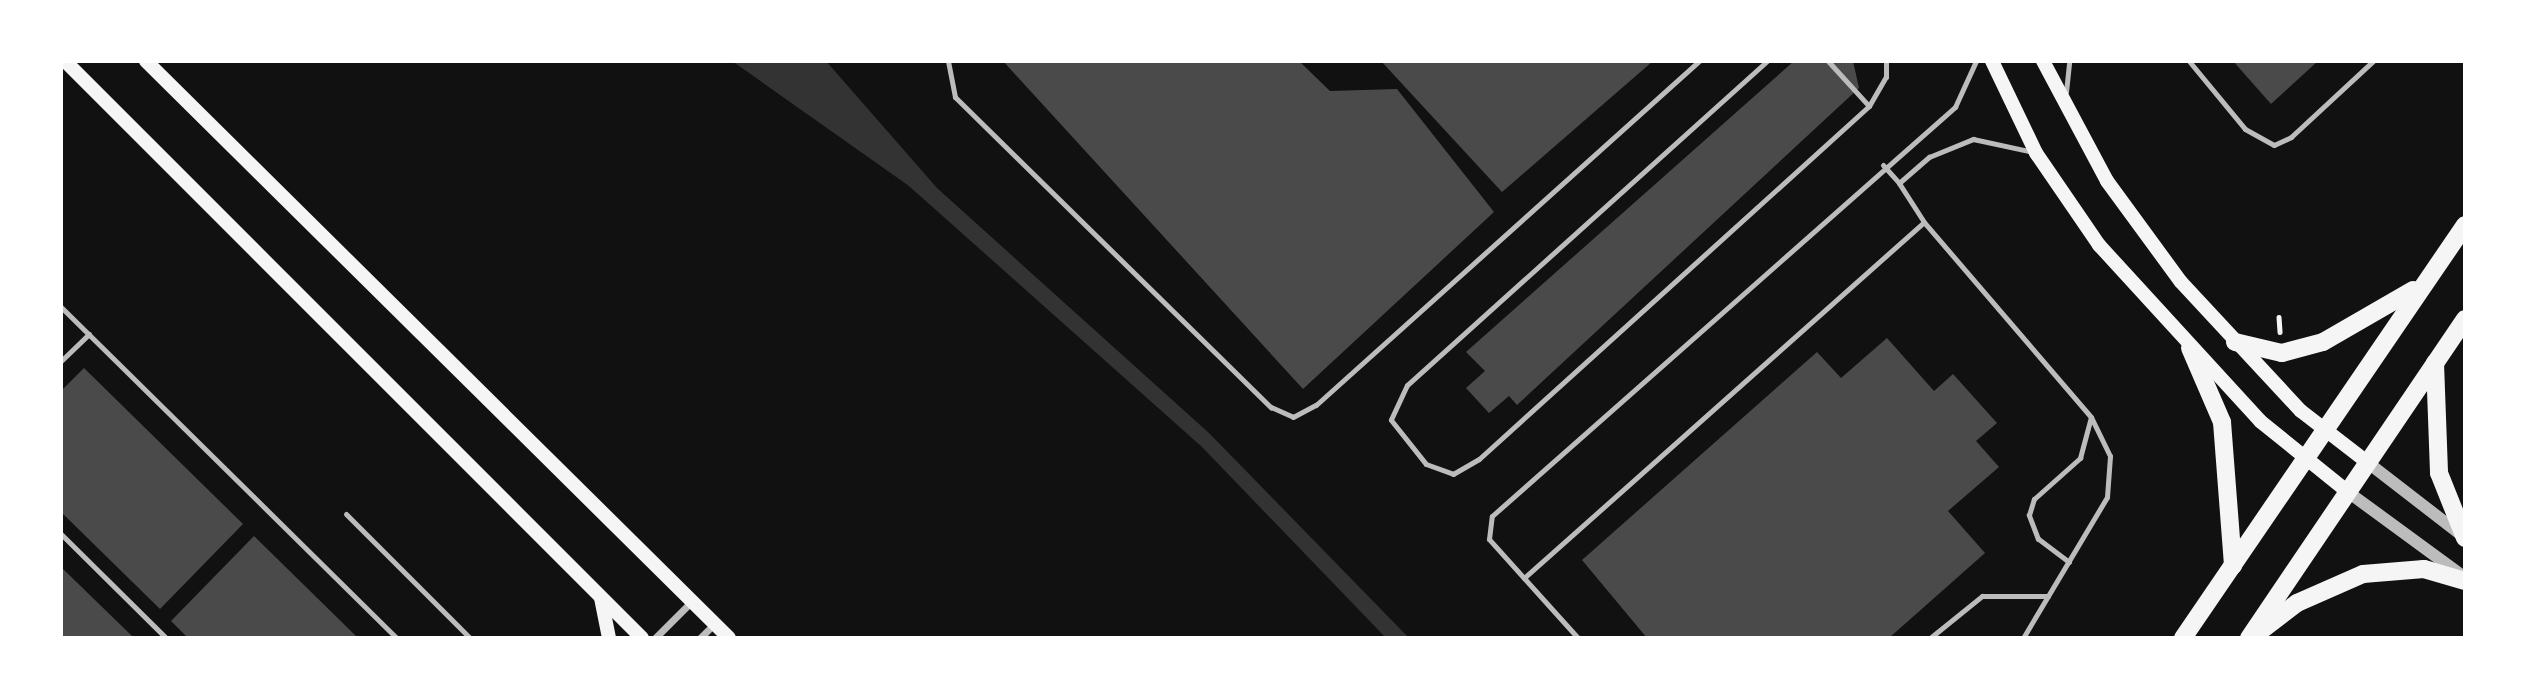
<!DOCTYPE html>
<html>
<head>
<meta charset="utf-8">
<style>
  body { margin:0 }
  #map { position:relative; width:2526px; height:699px; overflow:hidden; background:#111; font-family:"Fira Sans",sans-serif }
  div>[style] { position:absolute }
  .water>* { inset:0; background:#333 }
  .building>* { inset:0; background:#4a4a4a }
  .path>* { height:4.5px; margin:-2.25px; padding:0 2.25px; transform-origin:2.25px; border-radius:2.25px; background:#f5f5f5 }
  .service>* { height:5px; margin:-2.5px; padding:0 2.5px; transform-origin:2.5px; border-radius:2.5px; background:#bcbcbc }
  .minor>* { height:7px; margin:-3.5px; padding:0 3.5px; transform-origin:3.5px; border-radius:3.5px; background:#bcbcbc }
  .tertiary>* { height:12px; margin:-6px; padding:0 6px; transform-origin:6px; border-radius:6px; background:#bcbcbc }
  .secondary>* { height:14px; margin:-7px; padding:0 7px; transform-origin:7px; border-radius:7px; background:#f5f5f5 }
  .primary>* { height:18px; margin:-9px; padding:0 9px; transform-origin:9px; border-radius:9px; background:#f5f5f5 }
  span { translate:-50% -50%; white-space:nowrap; text-align:center; line-height:1.15; -webkit-text-stroke:6px #fff; paint-order:stroke }
  .frame { position:absolute; inset:0; border:63px solid #fff; pointer-events:none }
</style>
</head>
<body>
<div id="map">
  <div class="water">
    <div style="clip-path:polygon(732px 61px,826px 61px,937px 188px,1209px 433px,1409px 638px,1386px 638px,1202px 447px,909px 186px)"></div>
  </div>
  <div class="building">
    <div style="clip-path:polygon(1003px 61px,1299px 61px,1330px 91px,1397px 89px,1494px 212px,1303px 389px)"></div>
    <div style="clip-path:polygon(1381px 61px,1653px 61px,1502px 192px)"></div>
    <div style="clip-path:polygon(1794px 61px,1853px 61px,1859px 88px,1517px 405px,1509px 396px,1489px 413px,1466px 388px,1485px 371px,1466px 352px)"></div>
    <div style="clip-path:polygon(2233px 61px,2318px 61px,2271px 104px)"></div>
    <div style="clip-path:polygon(1887px 338px,1934px 391px,1953px 374px,1997px 423px,1976px 441px,1999px 467px,1948px 511px,1985px 553px,1889px 638px,1647px 638px,1582px 560px,1817px 352px,1841px 378px)"></div>
    <div style="clip-path:polygon(84px 368px,243px 524px,160px 609px,61px 512px,61px 391px)"></div>
    <div style="clip-path:polygon(254px 536px,358px 638px,188px 638px,171px 621px)"></div>
    <div style="clip-path:polygon(61px 567px,132px 636px,131px 638px,61px 638px)"></div>
  </div>
  <div class="path">
    <div style="left:2279px;top:317px;width:15px;rotate:86deg"></div>
  </div>
  <div class="service">
    <div style="left:948px;top:61px;width:37px;rotate:79deg"></div>
    <div style="left:955px;top:97px;width:443px;rotate:44.5deg"></div>
    <div style="left:1271px;top:407px;width:24px;rotate:24deg"></div>
    <div style="left:1293px;top:417px;width:26px;rotate:-28deg"></div>
    <div style="left:1316px;top:405px;width:515px;rotate:-41.93deg"></div>
    <div style="left:1767px;top:61px;width:484px;rotate:138deg"></div>
    <div style="left:1407px;top:385px;width:38px;rotate:115deg"></div>
    <div style="left:1391px;top:420px;width:56px;rotate:51.5deg"></div>
    <div style="left:1426px;top:464px;width:29px;rotate:20deg"></div>
    <div style="left:1453px;top:474px;width:30px;rotate:-30deg"></div>
    <div style="left:1479px;top:459px;width:526px;rotate:-42.15deg"></div>
    <div style="left:1869px;top:106px;width:34px;rotate:-60deg"></div>
    <div style="left:1886px;top:77px;width:16px;rotate:-90deg"></div>
    <div style="left:1828px;top:61px;width:61px;rotate:47.7deg"></div>
    <div style="left:2189px;top:61px;width:88px;rotate:50.5deg"></div>
    <div style="left:2245px;top:129px;width:33px;rotate:29deg"></div>
    <div style="left:2274px;top:145px;width:19px;rotate:-25deg"></div>
    <div style="left:2291px;top:137px;width:112px;rotate:-42.8deg"></div>
    <div style="left:2066px;top:92px;width:31px;rotate:-84deg"></div>
    <div style="left:1883px;top:165px;width:24px;rotate:48deg"></div>
    <div style="left:61px;top:307px;width:472px;rotate:44.6deg"></div>
    <div style="left:61px;top:361px;width:39px;rotate:-44deg"></div>
    <div style="left:346px;top:514px;width:175px;rotate:45deg"></div>
    <div style="left:61px;top:534px;width:148px;rotate:44.7deg"></div>
    <div style="left:2069px;top:562px;width:39px;rotate:-143deg"></div>
    <div style="left:2038px;top:539px;width:26px;rotate:-111deg"></div>
    <div style="left:2029px;top:515px;width:17px;rotate:-73deg"></div>
    <div style="left:2034px;top:499px;width:62px;rotate:-41.7deg"></div>
    <div style="left:2080px;top:458px;width:42px;rotate:-75deg"></div>
    <div style="left:1524px;top:578px;width:535px;rotate:-41.67deg"></div>
    <div style="left:1578px;top:638px;width:133px;rotate:-132deg"></div>
    <div style="left:1489px;top:539px;width:23px;rotate:-83deg"></div>
    <div style="left:1492px;top:516px;width:618px;rotate:-41.46deg"></div>
    <div style="left:1955px;top:107px;width:51px;rotate:-65.5deg"></div>
    <div style="left:1930px;top:638px;width:67px;rotate:-38.9deg"></div>
    <div style="left:1982px;top:596px;width:66px"></div>
    <div style="left:2023px;top:638px;width:164px;rotate:-59.2deg"></div>
    <div style="left:2107px;top:497px;width:41px;rotate:-85.8deg"></div>
    <div style="left:2110px;top:456px;width:43px;rotate:-116deg"></div>
    <div style="left:2091px;top:417px;width:257px;rotate:-130.6deg"></div>
    <div style="left:1924px;top:222px;width:46px;rotate:-122.7deg"></div>
    <div style="left:1899px;top:183px;width:40px;rotate:-41deg"></div>
    <div style="left:1929px;top:157px;width:48px;rotate:-22.2deg"></div>
    <div style="left:1973px;top:139px;width:61px;rotate:12.2deg"></div>
  </div>
  <div class="minor">
    <div style="left:655px;top:638px;width:52px;rotate:-45deg"></div>
    <div style="left:700px;top:638px;width:20px;rotate:-45deg"></div>
  </div>
  <div class="tertiary">
    <div style="left:2367px;top:462px;width:123px;rotate:37.7deg"></div>
    <div style="left:2348px;top:492px;width:144px;rotate:36.2deg"></div>
  </div>
  <div class="secondary">
    <div style="left:65px;top:61px;width:816px;rotate:45deg"></div>
    <div style="left:146px;top:61px;width:820px;rotate:44.7deg"></div>
    <div style="left:1992px;top:61px;width:102px;rotate:64.4deg"></div>
    <div style="left:2036px;top:153px;width:112px;rotate:55.6deg"></div>
    <div style="left:2099px;top:245px;width:239px;rotate:47.5deg"></div>
    <div style="left:2260px;top:421px;width:113px;rotate:38.9deg"></div>
    <div style="left:2043px;top:61px;width:136px;rotate:61.9deg"></div>
    <div style="left:2107px;top:181px;width:125px;rotate:53.8deg"></div>
    <div style="left:2181px;top:282px;width:176px;rotate:47.1deg"></div>
    <div style="left:2301px;top:411px;width:83px;rotate:37.7deg"></div>
    <div style="left:601px;top:598px;width:41px;rotate:78.7deg"></div>
  </div>
  <div class="primary">
    <div style="left:2235px;top:342px;width:48px;rotate:13.2deg"></div>
    <div style="left:2282px;top:353px;width:42px;rotate:-15deg"></div>
    <div style="left:2323px;top:342px;width:104px;rotate:-30deg"></div>
    <div style="left:2190px;top:348px;width:81px;rotate:66.6deg"></div>
    <div style="left:2222px;top:422px;width:144px;rotate:85.6deg"></div>
    <div style="left:2435px;top:363px;width:110px;rotate:87.9deg"></div>
    <div style="left:2439px;top:473px;width:70px;rotate:68.2deg"></div>
    <div style="left:2259px;top:632px;width:48px;rotate:-37.3deg"></div>
    <div style="left:2297px;top:603px;width:72px;rotate:-23.7deg"></div>
    <div style="left:2363px;top:574px;width:61px;rotate:-4.7deg"></div>
    <div style="left:2424px;top:569px;width:43px;rotate:16.3deg"></div>
    <div style="left:2183px;top:638px;width:500px;rotate:-55.67deg"></div>
    <div style="left:2249px;top:638px;width:385px;rotate:-55.9deg"></div>
  </div>
  <div class="frame"></div>
</div>
</body>
</html>
